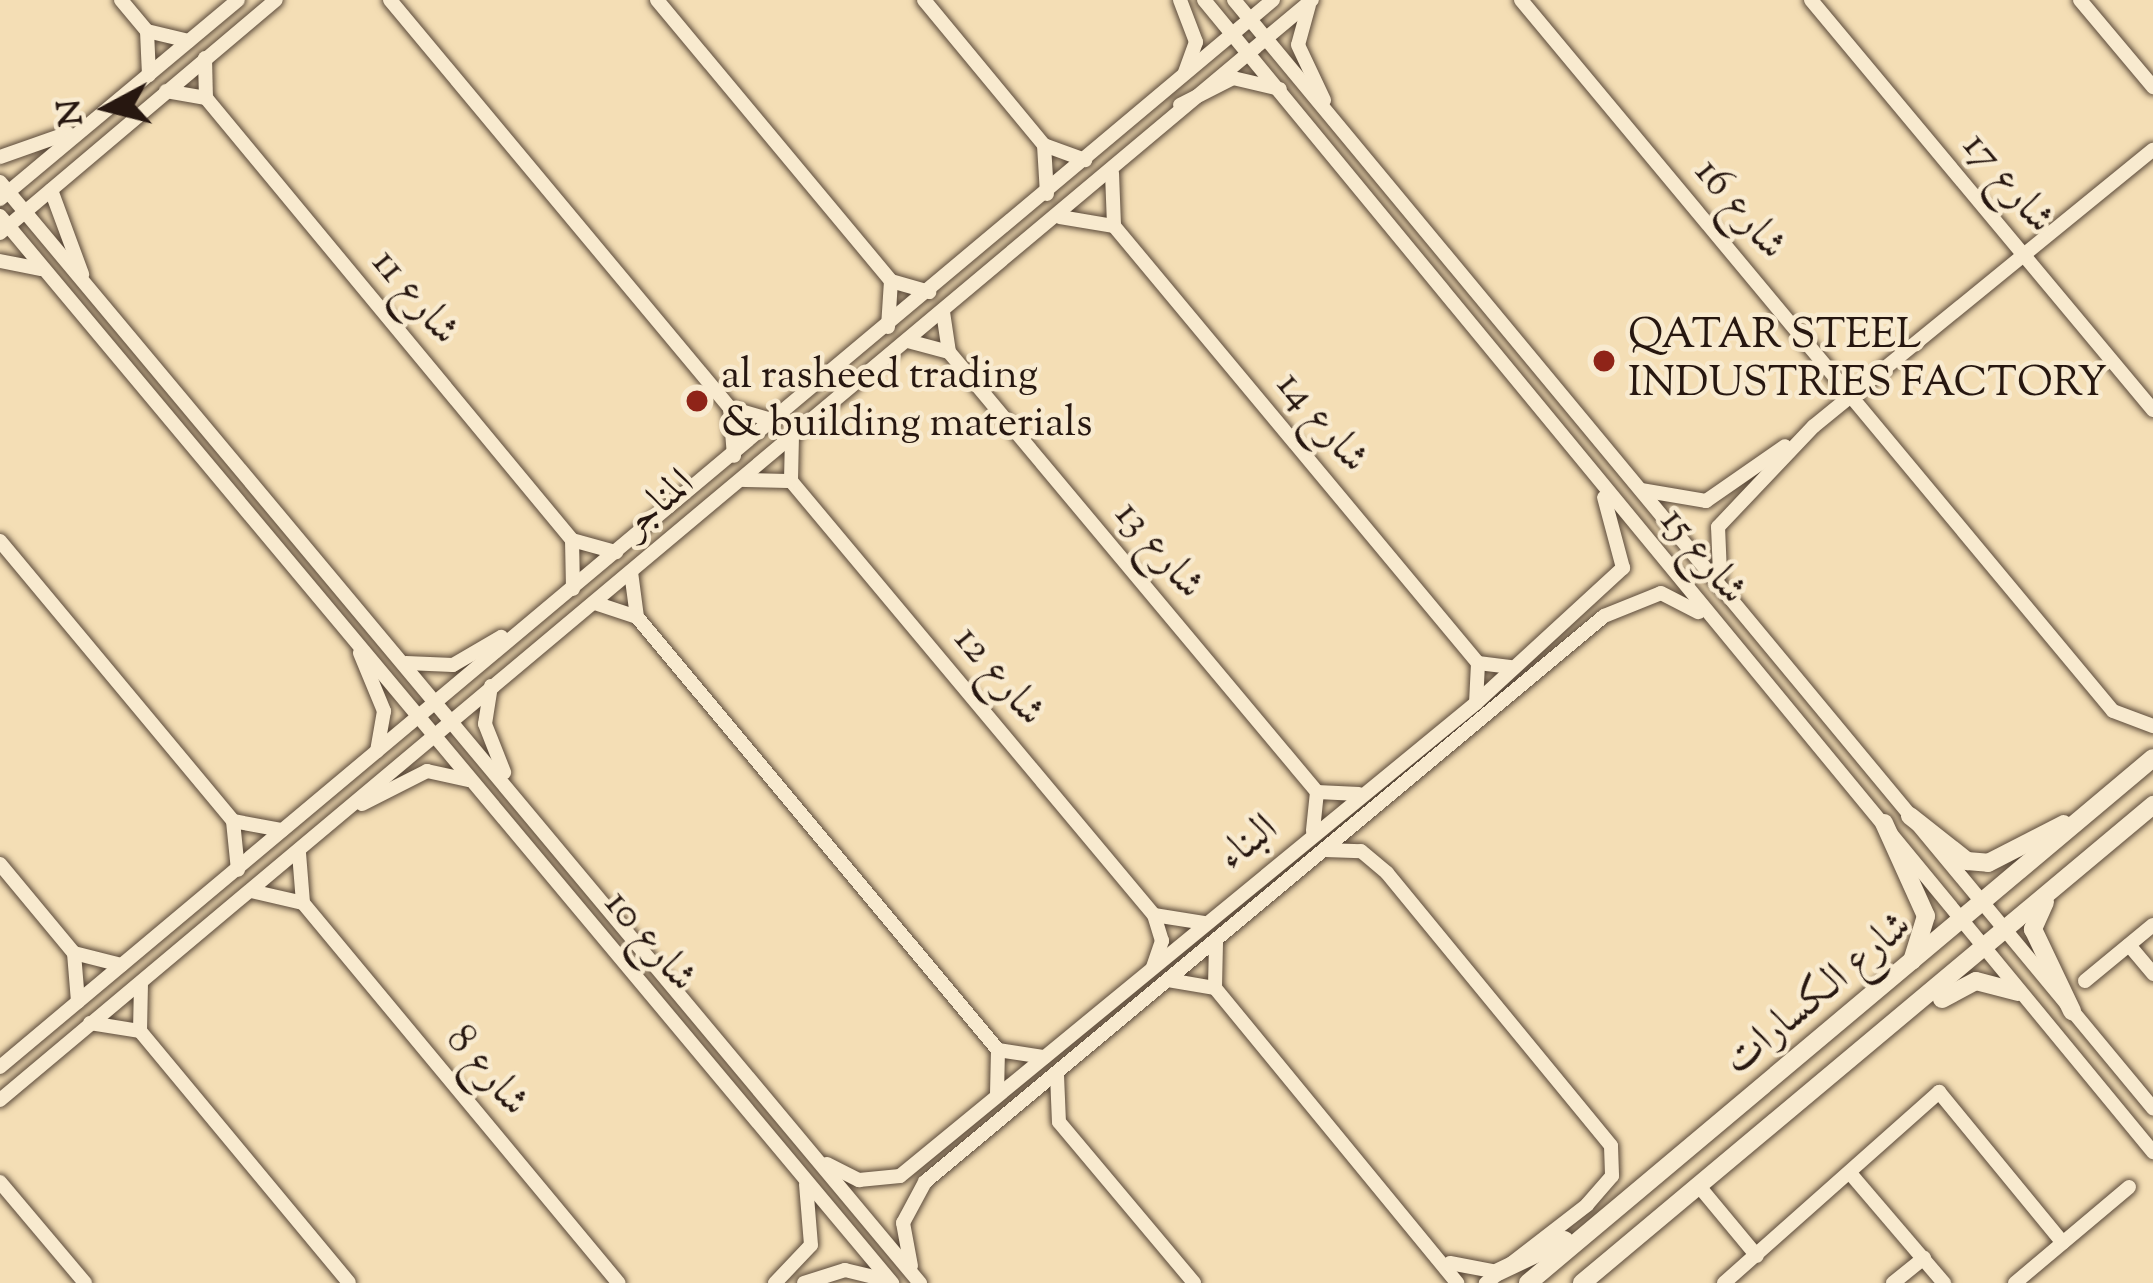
<!DOCTYPE html>
<html>
<head>
<meta charset="utf-8">
<style>
  body { margin:0 }
  #map { position:relative; width:2153px; height:1283px; overflow:hidden; background:#f4deb5; font-family:"Sorts Mill Goudy",Amiri,serif }
  div>[style] { position:absolute }
  .roads { filter:drop-shadow(0 0 3px #5a4939) drop-shadow(0 0 3px #5a4939) }
  .street>* { height:14px; margin:-7px; padding:0 7px; transform-origin:7px; border-radius:7px; background:#f8eacf }
  .secondary>* { height:18px; margin:-9px; padding:0 9px; transform-origin:9px; border-radius:9px; background:#f8eacf }
  .dots>* { width:33px; height:33px; translate:-50% -50%; box-sizing:border-box; border:6px solid #f8eacf; border-radius:50% }
  span { translate:-50% -50%; white-space:nowrap; text-align:center; line-height:1.15; -webkit-text-stroke:9px #f8eacf; paint-order:stroke }
  .street-label { font-size:42px; color:#271710 }
  .poi-label { font-size:42px; color:#271710 }
  .left { translate:0 -50%; text-align:left }
  .north { position:absolute; left:48px; top:48px; width:120px; height:120px; -webkit-text-stroke:9px #f8eacf; paint-order:stroke; rotate:263deg; font-size:33px; font-weight:700; line-height:48px; text-align:center; color:#271710 }
  .north::after { content:''; display:block; margin:auto; width:42px; height:54px; background:#271710; clip-path:polygon(50% 0,100% 100%,50% 72%,0 100%) }
</style>
</head>
<body>
<div id="map">
  <div class="roads">
    <div class="street">
      <div style="left:121px;top:0;width:40px;rotate:50deg"></div>
      <div style="left:147px;top:31px;width:43px;rotate:13.4deg"></div>
      <div style="left:390px;top:0;width:531px;rotate:50.19deg"></div>
      <div style="left:730px;top:408px;width:47px;rotate:16.1deg"></div>
      <div style="left:657px;top:0;width:366px;rotate:50.2deg"></div>
      <div style="left:891px;top:281px;width:40px;rotate:16deg"></div>
      <div style="left:924px;top:0;width:188px;rotate:50.4deg"></div>
      <div style="left:1044px;top:145px;width:49px;rotate:86.5deg"></div>
      <div style="left:1180px;top:0;width:45px;rotate:69.1deg"></div>
      <div style="left:1196px;top:42px;width:33px;rotate:110deg"></div>
      <div style="left:1204px;top:0;width:1493px;rotate:50.52deg"></div>
      <div style="left:1234px;top:0;width:1440px;rotate:50.33deg"></div>
      <div style="left:1521px;top:0;width:925px;rotate:50.22deg"></div>
      <div style="left:2113px;top:711px;width:43px;rotate:20.6deg"></div>
      <div style="left:1811px;top:0;width:534px;rotate:50.17deg"></div>
      <div style="left:2080px;top:0;width:114px;rotate:50deg"></div>
      <div style="left:1309px;top:5px;width:41px;rotate:105.4deg"></div>
      <div style="left:1298px;top:45px;width:61px;rotate:64.7deg"></div>
      <div style="left:147px;top:31px;width:44px;rotate:87.4deg"></div>
      <div style="left:205px;top:58px;width:40px;rotate:88.6deg"></div>
      <div style="left:206px;top:98px;width:574px;rotate:50.37deg"></div>
      <div style="left:572px;top:540px;width:46px;rotate:15.3deg"></div>
      <div style="left:166px;top:91px;width:41px;rotate:9.9deg"></div>
      <div style="left:1180px;top:105px;width:59px;rotate:-27deg"></div>
      <div style="left:1233px;top:78px;width:48px;rotate:13.2deg"></div>
      <div style="left:1044px;top:145px;width:44px;rotate:20.1deg"></div>
      <div style="left:0;top:157px;width:72px;rotate:-19.4deg"></div>
      <div style="left:1112px;top:173px;width:53px;rotate:87.8deg"></div>
      <div style="left:0;top:182px;width:1435px;rotate:50.12deg"></div>
      <div style="left:51px;top:190px;width:90px;rotate:69.7deg"></div>
      <div style="left:0;top:199px;width:310px;rotate:-39.9deg"></div>
      <div style="left:0;top:216px;width:1391px;rotate:50.1deg"></div>
      <div style="left:1060px;top:217px;width:55px;rotate:9.5deg"></div>
      <div style="left:1114px;top:226px;width:569px;rotate:50.21deg"></div>
      <div style="left:1478px;top:663px;width:34px;rotate:7deg"></div>
      <div style="left:0;top:233px;width:361px;rotate:-40.2deg"></div>
      <div style="left:0;top:261px;width:42px;rotate:11deg"></div>
      <div style="left:943px;top:312px;width:40px;rotate:81.5deg"></div>
      <div style="left:949px;top:352px;width:574px;rotate:50.09deg"></div>
      <div style="left:1317px;top:792px;width:39px;rotate:96deg"></div>
      <div style="left:888px;top:327px;width:46px;rotate:-86.3deg"></div>
      <div style="left:908px;top:341px;width:42px;rotate:15deg"></div>
      <div style="left:730px;top:408px;width:48px;rotate:85.2deg"></div>
      <div style="left:792px;top:436px;width:45px;rotate:91.3deg"></div>
      <div style="left:791px;top:481px;width:566px;rotate:50.09deg"></div>
      <div style="left:1154px;top:915px;width:52px;rotate:8.9deg"></div>
      <div style="left:743px;top:480px;width:48px;rotate:1.2deg"></div>
      <div style="left:1641px;top:490px;width:66px;rotate:9.6deg"></div>
      <div style="left:1706px;top:501px;width:96px;rotate:-34.8deg"></div>
      <div style="left:572px;top:540px;width:49px;rotate:88.8deg"></div>
      <div style="left:0;top:541px;width:364px;rotate:50.2deg"></div>
      <div style="left:233px;top:821px;width:50px;rotate:10.4deg"></div>
      <div style="left:631px;top:572px;width:45px;rotate:82.4deg"></div>
      <div style="left:637px;top:617px;width:564px;rotate:50.18deg"></div>
      <div style="left:998px;top:1050px;width:45px;rotate:91.3deg"></div>
      <div style="left:1720px;top:574px;width:47px;rotate:-92.4deg"></div>
      <div style="left:1718px;top:527px;width:139px;rotate:-46.5deg"></div>
      <div style="left:1814px;top:426px;width:437px;rotate:-39.2deg"></div>
      <div style="left:595px;top:603px;width:44px;rotate:18.4deg"></div>
      <div style="left:360px;top:653px;width:63px;rotate:67.5deg"></div>
      <div style="left:384px;top:711px;width:41px;rotate:99.9deg"></div>
      <div style="left:406px;top:663px;width:47px;rotate:2.4deg"></div>
      <div style="left:453px;top:665px;width:56px;rotate:-30.3deg"></div>
      <div style="left:491px;top:686px;width:38px;rotate:99deg"></div>
      <div style="left:485px;top:724px;width:52px;rotate:68.4deg"></div>
      <div style="left:1476px;top:703px;width:40px;rotate:-87.1deg"></div>
      <div style="left:1317px;top:792px;width:42px;rotate:2.7deg"></div>
      <div style="left:362px;top:804px;width:73px;rotate:-26.9deg"></div>
      <div style="left:427px;top:771px;width:42px;rotate:12.4deg"></div>
      <div style="left:233px;top:821px;width:49px;rotate:84.2deg"></div>
      <div style="left:1325px;top:850px;width:36px;rotate:2deg"></div>
      <div style="left:1361px;top:851px;width:34px;rotate:40deg"></div>
      <div style="left:1387px;top:873px;width:353px;rotate:50.6deg"></div>
      <div style="left:1611px;top:1146px;width:30px;rotate:88deg"></div>
      <div style="left:1612px;top:1176px;width:38px;rotate:131deg"></div>
      <div style="left:1587px;top:1205px;width:128px;rotate:142.3deg"></div>
      <div style="left:299px;top:853px;width:50px;rotate:85.4deg"></div>
      <div style="left:0;top:864px;width:116px;rotate:50.3deg"></div>
      <div style="left:74px;top:953px;width:49px;rotate:85.3deg"></div>
      <div style="left:251px;top:891px;width:53px;rotate:13deg"></div>
      <div style="left:303px;top:903px;width:494px;rotate:50.3deg"></div>
      <div style="left:1216px;top:943px;width:45px;rotate:91.3deg"></div>
      <div style="left:1215px;top:988px;width:382px;rotate:50.6deg"></div>
      <div style="left:2129px;top:945px;width:38px;rotate:50deg"></div>
      <div style="left:74px;top:953px;width:49px;rotate:14.3deg"></div>
      <div style="left:1153px;top:967px;width:28px;rotate:-71deg"></div>
      <div style="left:1162px;top:941px;width:27px;rotate:-107deg"></div>
      <div style="left:1168px;top:980px;width:48px;rotate:9.7deg"></div>
      <div style="left:2085px;top:981px;width:88px;rotate:-39.5deg"></div>
      <div style="left:90px;top:1023px;width:51px;rotate:9.1deg"></div>
      <div style="left:140px;top:1031px;width:327px;rotate:50.3deg"></div>
      <div style="left:140px;top:1031px;width:47px;rotate:-88.8deg"></div>
      <div style="left:998px;top:1050px;width:47px;rotate:8.7deg"></div>
      <div style="left:0;top:1067px;width:1661px;rotate:-39.97deg"></div>
      <div style="left:1057px;top:1075px;width:47px;rotate:87.6deg"></div>
      <div style="left:1059px;top:1122px;width:210px;rotate:50deg"></div>
      <div style="left:0;top:1100px;width:1712px;rotate:-39.98deg"></div>
      <div style="left:827px;top:1164px;width:36px;rotate:27deg"></div>
      <div style="left:859px;top:1180px;width:41px;rotate:-5.6deg"></div>
      <div style="left:900px;top:1176px;width:745px;rotate:-39.39deg"></div>
      <div style="left:1476px;top:703px;width:200px;rotate:-42.6deg"></div>
      <div style="left:1623px;top:568px;width:73px;rotate:-105deg"></div>
      <div style="left:1850px;top:1173px;width:145px;rotate:49.5deg"></div>
      <div style="left:0;top:1182px;width:132px;rotate:49.9deg"></div>
      <div style="left:1698px;top:1185px;width:92px;rotate:50.3deg"></div>
      <div style="left:1450px;top:1263px;width:49px;rotate:10.6deg"></div>
      <div style="left:911px;top:1266px;width:44px;rotate:-100.5deg"></div>
      <div style="left:903px;top:1223px;width:47px;rotate:-61.8deg"></div>
      <div style="left:925px;top:1182px;width:884px;rotate:-39.81deg"></div>
      <div style="left:1604px;top:616px;width:61px;rotate:-22deg"></div>
      <div style="left:1661px;top:593px;width:42px;rotate:27.2deg"></div>
      <div style="left:775px;top:1283px;width:52px;rotate:-46.5deg"></div>
      <div style="left:811px;top:1245px;width:61px;rotate:-94.7deg"></div>
      <div style="left:804px;top:1283px;width:43px;rotate:-17.6deg"></div>
      <div style="left:845px;top:1270px;width:46px;rotate:13.7deg"></div>
      <div style="left:1724px;top:1283px;width:288px;rotate:-41.6deg"></div>
      <div style="left:1939px;top:1092px;width:195px;rotate:50.6deg"></div>
      <div style="left:1893px;top:1283px;width:40px;rotate:-39deg"></div>
      <div style="left:2015px;top:1283px;width:149px;rotate:-40.1deg"></div>
    </div>
    <div class="secondary">
      <div style="left:1910px;top:816px;width:73px;rotate:38.3deg"></div>
      <div style="left:1967px;top:861px;width:21px;rotate:5deg"></div>
      <div style="left:1988px;top:863px;width:85px;rotate:-27.2deg"></div>
      <div style="left:1884px;top:823px;width:102px;rotate:65.7deg"></div>
      <div style="left:1926px;top:916px;width:47px;rotate:107.3deg"></div>
      <div style="left:2045px;top:902px;width:30px;rotate:114deg"></div>
      <div style="left:2033px;top:929px;width:91px;rotate:64.6deg"></div>
      <div style="left:1942px;top:999px;width:38px;rotate:-28deg"></div>
      <div style="left:1976px;top:981px;width:43px;rotate:14.7deg"></div>
      <div style="left:1498px;top:1272px;width:74px;rotate:-25.5deg"></div>
      <div style="left:1528px;top:1283px;width:816px;rotate:-40.03deg"></div>
      <div style="left:1582px;top:1283px;width:745px;rotate:-39.93deg"></div>
    </div>
  </div>
  <div class="dots">
    <div style="left:1604px;top:361px;background:#8f2418"></div>
    <div style="left:697px;top:401px;background:#8f2418"></div>
  </div>
  <div class="street-label">
    <span style="left:2007px;top:184px;rotate:50deg">شارع 17</span>
    <span style="left:1739px;top:210px;rotate:50deg">شارع 16</span>
    <span style="left:414px;top:298px;rotate:50deg">شارع 11</span>
    <span style="left:1321px;top:423px;rotate:50deg">شارع 14</span>
    <span style="left:659px;top:505px;rotate:-41deg">المناجر</span>
    <span style="left:1158px;top:551px;rotate:50deg">شارع 13</span>
    <span style="left:1702px;top:557px;rotate:51deg">شارع 15</span>
    <span style="left:998px;top:677px;rotate:50deg">شارع 12</span>
    <span style="left:1249px;top:844px;rotate:-39deg">البناء</span>
    <span style="left:649px;top:942px;rotate:50deg">شارع 10</span>
    <span style="left:1819px;top:995px;rotate:-40deg">شارع الكسارات</span>
    <span style="left:486px;top:1072px;rotate:50deg">شارع 8</span>
  </div>
  <div class="poi-label">
    <span class="left" style="left:1628px;top:361px">QATAR STEEL<br>INDUSTRIES FACTORY</span>
    <span class="left" style="left:721px;top:401px">al rasheed trading<br>&amp; building materials</span>
  </div>
  <div class="north">N</div>
</div>
</body>
</html>
